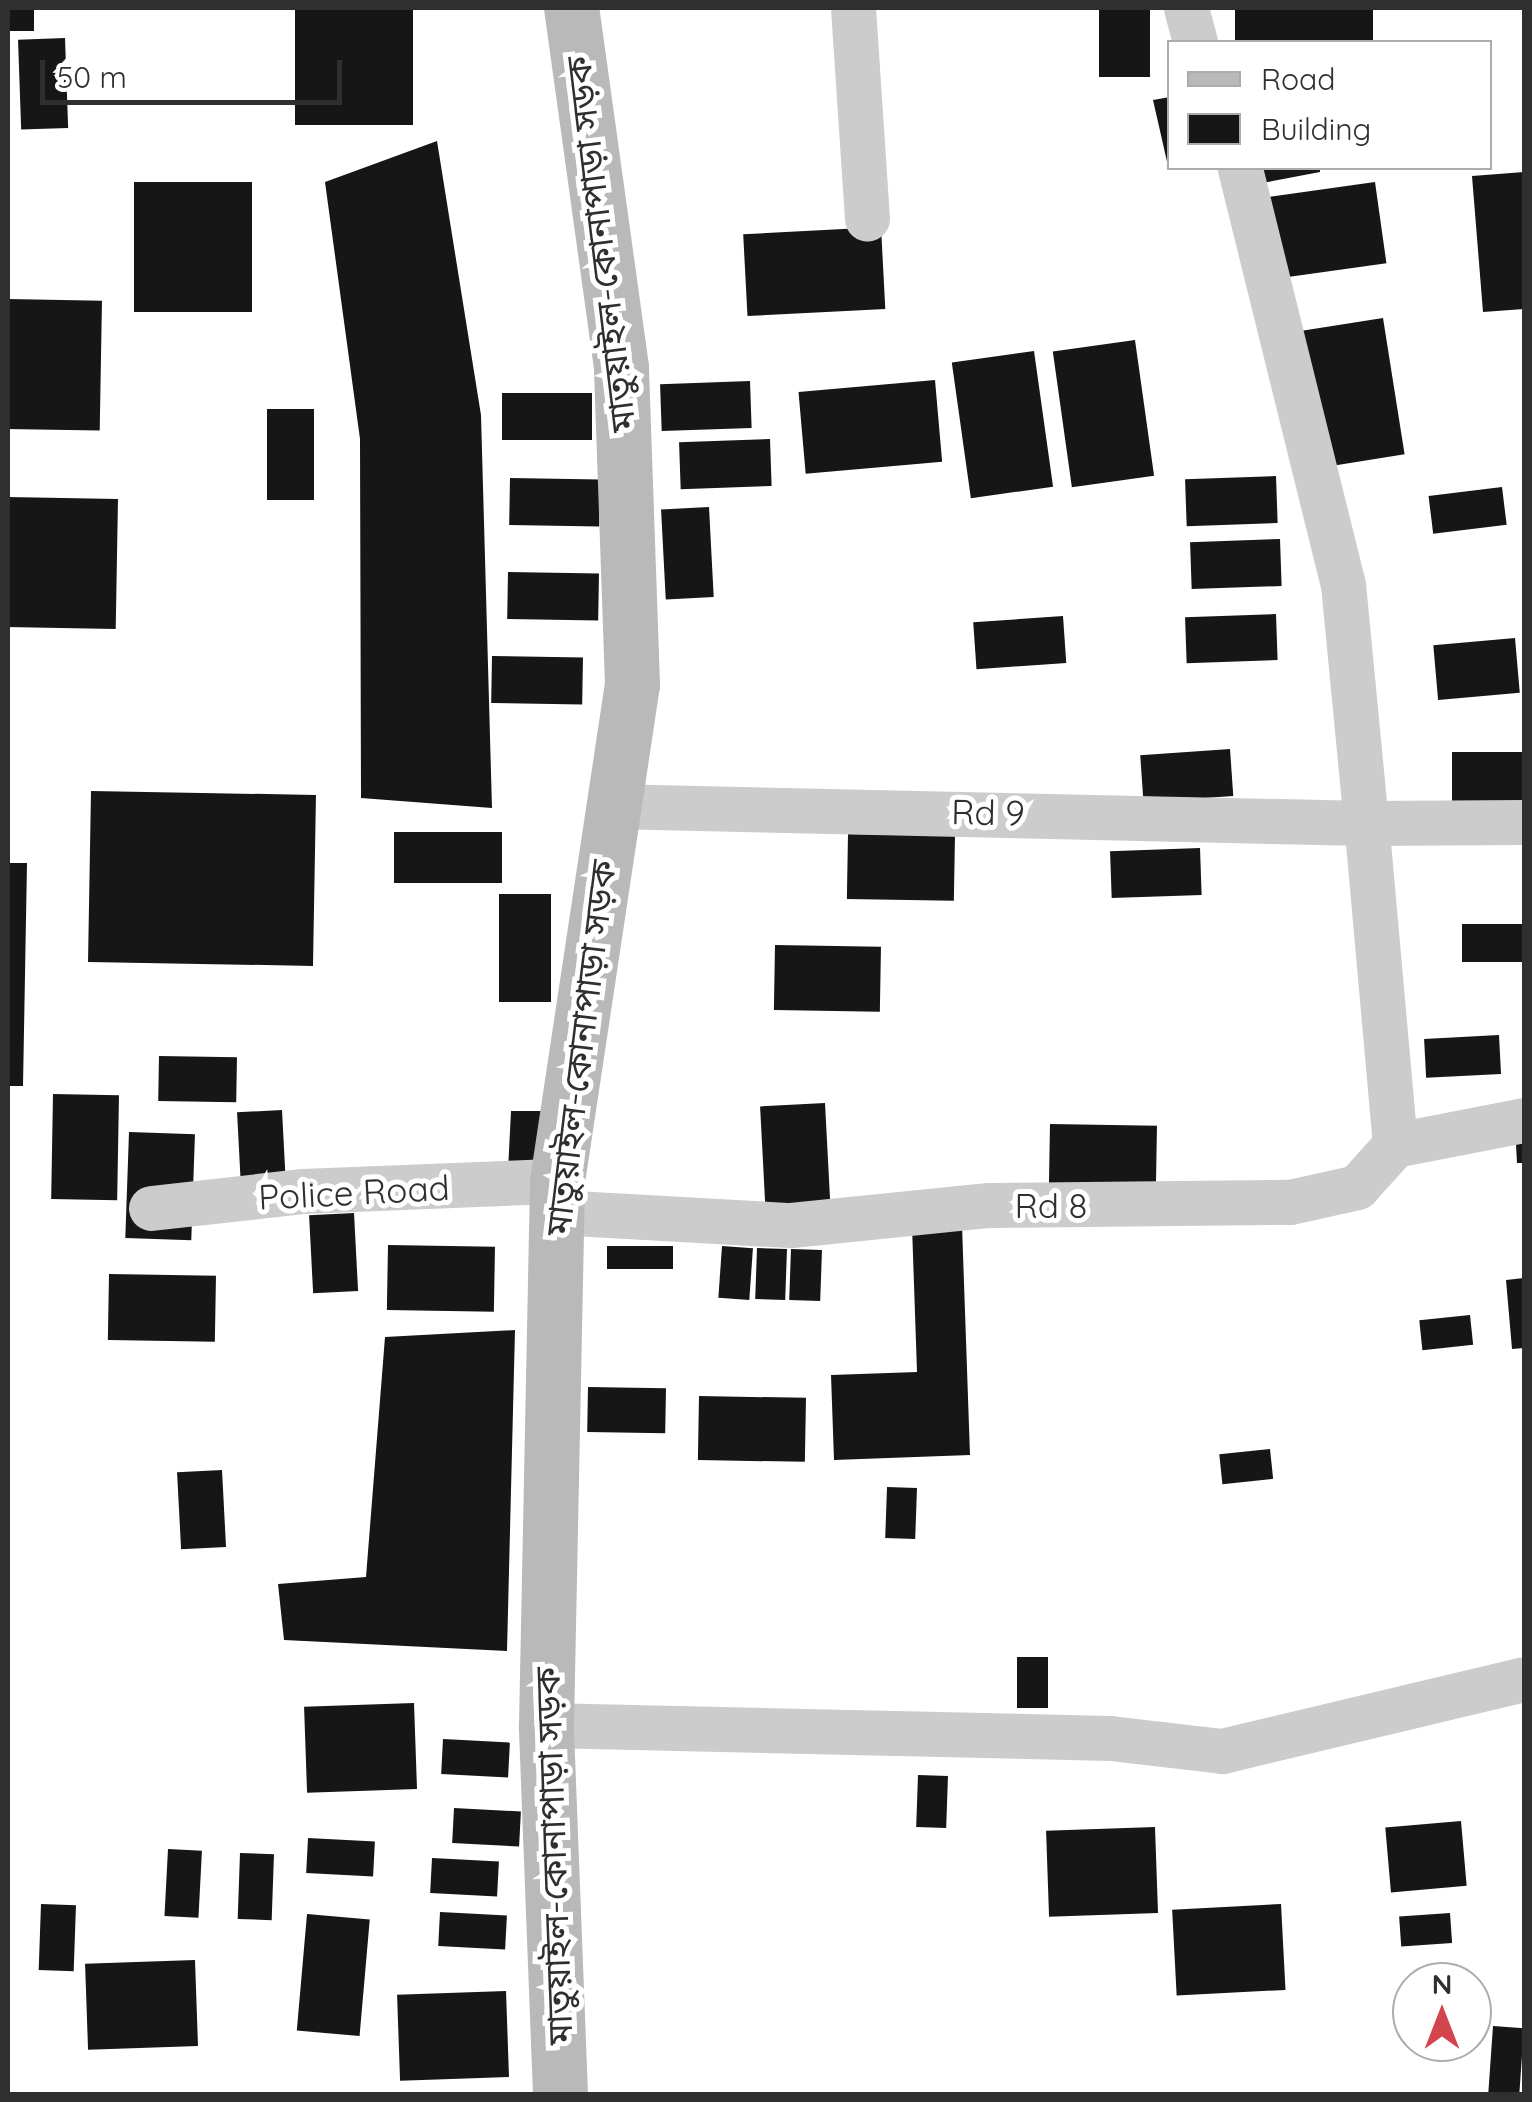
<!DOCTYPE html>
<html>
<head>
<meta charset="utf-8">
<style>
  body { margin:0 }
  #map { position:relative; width:1532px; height:2102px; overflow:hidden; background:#fff; font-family:Quicksand,"Noto Sans Bengali",sans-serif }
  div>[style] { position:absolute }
  .building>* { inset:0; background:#161616; transform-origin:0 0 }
  .street>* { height:45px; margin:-22.5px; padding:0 22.5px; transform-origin:22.5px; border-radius:22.5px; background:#ccc }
  .secondary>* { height:55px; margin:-27.5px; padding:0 27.5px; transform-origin:27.5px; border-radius:27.5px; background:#b9b9b9 }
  span { translate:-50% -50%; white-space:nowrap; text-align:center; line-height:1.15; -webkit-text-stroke:10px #fff; paint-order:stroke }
  .street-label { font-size:35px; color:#2f2f2f }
  .frame { position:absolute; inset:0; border:10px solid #2f2f2f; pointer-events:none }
  .legend { position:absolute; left:1167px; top:40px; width:325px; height:130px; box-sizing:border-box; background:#fff; border:2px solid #acacac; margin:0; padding:12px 18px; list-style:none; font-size:30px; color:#2f2f2f }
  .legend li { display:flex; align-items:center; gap:20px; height:50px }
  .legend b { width:50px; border:2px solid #acacac }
  .north { position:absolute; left:1392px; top:1962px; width:100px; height:100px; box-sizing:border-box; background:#fff; border:2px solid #acacac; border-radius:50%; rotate:0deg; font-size:28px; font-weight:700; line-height:40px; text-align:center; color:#2f2f2f }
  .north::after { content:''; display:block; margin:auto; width:35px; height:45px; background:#d3454d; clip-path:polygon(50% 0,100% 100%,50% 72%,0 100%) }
  .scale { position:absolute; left:40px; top:60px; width:302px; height:45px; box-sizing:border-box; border:5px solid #2f2f2f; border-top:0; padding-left:12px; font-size:30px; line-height:35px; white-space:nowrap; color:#2f2f2f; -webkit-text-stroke:8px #fff; paint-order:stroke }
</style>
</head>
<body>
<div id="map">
  <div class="building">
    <div style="left:8px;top:8px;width:26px;height:23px"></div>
    <div style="left:295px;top:8px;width:118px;height:117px"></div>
    <div style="left:1099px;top:8px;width:51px;height:69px"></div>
    <div style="left:1235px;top:8px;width:138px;height:34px"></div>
    <div style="left:65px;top:38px;width:90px;height:47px;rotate:88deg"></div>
    <div style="clip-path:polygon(1170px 97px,1170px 166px,1168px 166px,1153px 100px)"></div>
    <div style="clip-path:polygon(437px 141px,481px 415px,492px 808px,361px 798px,360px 439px,325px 182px)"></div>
    <div style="clip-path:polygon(1244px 168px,1320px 168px,1320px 172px,1247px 186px)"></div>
    <div style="clip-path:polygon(1524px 172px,1524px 309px,1483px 312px,1472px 176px)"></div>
    <div style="left:134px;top:182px;width:118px;height:130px"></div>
    <div style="left:1375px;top:182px;width:82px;height:138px;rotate:82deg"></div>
    <div style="left:881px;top:227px;width:82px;height:138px;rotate:87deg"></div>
    <div style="left:8px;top:299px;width:94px;height:130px;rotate:1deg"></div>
    <div style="left:1383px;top:318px;width:138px;height:82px;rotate:81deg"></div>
    <div style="left:1135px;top:340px;width:137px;height:83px;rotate:82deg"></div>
    <div style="left:1034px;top:351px;width:137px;height:83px;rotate:82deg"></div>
    <div style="left:935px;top:380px;width:82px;height:137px;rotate:85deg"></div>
    <div style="left:750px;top:381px;width:47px;height:90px;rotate:88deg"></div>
    <div style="left:502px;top:393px;width:90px;height:47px"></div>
    <div style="left:267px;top:409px;width:47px;height:91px"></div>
    <div style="left:770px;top:439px;width:47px;height:91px;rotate:88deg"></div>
    <div style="left:1276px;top:476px;width:47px;height:91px;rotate:88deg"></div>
    <div style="left:510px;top:478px;width:90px;height:47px;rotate:1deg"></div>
    <div style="left:1502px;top:487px;width:38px;height:74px;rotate:83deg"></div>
    <div style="left:8px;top:497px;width:110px;height:130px;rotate:1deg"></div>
    <div style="left:709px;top:507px;width:90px;height:48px;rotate:87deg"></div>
    <div style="left:1280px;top:539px;width:47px;height:90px;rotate:88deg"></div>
    <div style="left:508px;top:572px;width:91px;height:47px;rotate:1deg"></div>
    <div style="left:1276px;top:614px;width:46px;height:91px;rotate:88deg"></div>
    <div style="left:1063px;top:616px;width:47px;height:90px;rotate:86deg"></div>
    <div style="left:1515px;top:638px;width:55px;height:82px;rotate:85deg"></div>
    <div style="left:492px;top:656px;width:91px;height:47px;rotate:1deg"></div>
    <div style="left:1230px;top:749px;width:47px;height:90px;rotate:86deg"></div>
    <div style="left:1524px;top:752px;width:55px;height:72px;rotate:90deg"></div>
    <div style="left:91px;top:791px;width:225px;height:171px;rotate:1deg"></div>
    <div style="left:394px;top:832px;width:108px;height:51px"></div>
    <div style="left:848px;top:834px;width:107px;height:65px;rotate:1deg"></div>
    <div style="left:1200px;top:848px;width:47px;height:90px;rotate:88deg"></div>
    <div style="clip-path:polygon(8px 863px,27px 863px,23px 1086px,8px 1086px)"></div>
    <div style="left:499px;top:894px;width:52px;height:108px"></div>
    <div style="left:1524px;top:924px;width:38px;height:62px;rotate:90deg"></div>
    <div style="left:775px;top:945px;width:106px;height:65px;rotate:1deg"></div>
    <div style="left:1499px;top:1035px;width:39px;height:75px;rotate:87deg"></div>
    <div style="left:159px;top:1056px;width:78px;height:45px;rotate:1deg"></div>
    <div style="left:53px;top:1094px;width:66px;height:105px;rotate:1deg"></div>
    <div style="left:825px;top:1103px;width:106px;height:65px;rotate:87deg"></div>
    <div style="left:282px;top:1110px;width:78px;height:45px;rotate:87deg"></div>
    <div style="clip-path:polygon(511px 1111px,560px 1111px,551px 1171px,508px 1171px)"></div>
    <div style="left:1050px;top:1124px;width:107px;height:65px;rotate:1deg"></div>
    <div style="clip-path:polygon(1524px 1125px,1524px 1163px,1517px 1163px,1515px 1126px)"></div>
    <div style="left:129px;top:1132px;width:66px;height:106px;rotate:2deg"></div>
    <div style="left:354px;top:1213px;width:78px;height:45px;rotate:87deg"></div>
    <div style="clip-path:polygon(962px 1225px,970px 1455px,834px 1460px,831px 1375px,917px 1372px,912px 1226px)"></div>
    <div style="left:388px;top:1245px;width:107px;height:65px;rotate:1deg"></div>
    <div style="left:607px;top:1246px;width:66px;height:23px"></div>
    <div style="left:722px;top:1246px;width:31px;height:52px;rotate:4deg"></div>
    <div style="left:757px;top:1248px;width:30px;height:51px;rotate:2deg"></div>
    <div style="left:791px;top:1249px;width:31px;height:51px;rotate:2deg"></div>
    <div style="left:109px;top:1274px;width:107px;height:66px;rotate:1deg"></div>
    <div style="clip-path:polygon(1524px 1278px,1524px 1348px,1512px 1349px,1506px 1280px)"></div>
    <div style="left:1470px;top:1315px;width:30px;height:51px;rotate:84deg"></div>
    <div style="clip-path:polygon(515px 1330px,507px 1651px,284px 1640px,278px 1584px,366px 1577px,385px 1337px)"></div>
    <div style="left:588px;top:1387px;width:78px;height:45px;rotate:1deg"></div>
    <div style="left:699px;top:1396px;width:107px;height:64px;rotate:1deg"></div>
    <div style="left:1270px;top:1449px;width:30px;height:51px;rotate:84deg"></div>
    <div style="left:222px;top:1470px;width:77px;height:45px;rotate:87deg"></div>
    <div style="left:887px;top:1487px;width:30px;height:51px;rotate:2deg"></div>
    <div style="left:1017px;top:1657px;width:31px;height:51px"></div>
    <div style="left:414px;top:1703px;width:86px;height:110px;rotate:88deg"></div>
    <div style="left:443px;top:1739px;width:67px;height:35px;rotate:3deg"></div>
    <div style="left:918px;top:1775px;width:30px;height:52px;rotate:2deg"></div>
    <div style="left:454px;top:1808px;width:67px;height:35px;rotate:3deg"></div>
    <div style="left:1461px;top:1821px;width:65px;height:76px;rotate:85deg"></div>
    <div style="left:1155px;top:1827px;width:86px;height:109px;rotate:88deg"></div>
    <div style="left:308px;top:1838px;width:67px;height:35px;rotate:3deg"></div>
    <div style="left:168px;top:1849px;width:34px;height:67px;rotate:3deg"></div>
    <div style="left:240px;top:1853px;width:34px;height:66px;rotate:2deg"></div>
    <div style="left:432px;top:1858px;width:67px;height:35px;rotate:3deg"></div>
    <div style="left:41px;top:1904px;width:35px;height:66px;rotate:2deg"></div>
    <div style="left:1281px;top:1904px;width:86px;height:109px;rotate:87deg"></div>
    <div style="left:440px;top:1912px;width:67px;height:34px;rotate:3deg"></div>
    <div style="left:1450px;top:1913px;width:30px;height:51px;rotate:86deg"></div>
    <div style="left:307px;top:1914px;width:63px;height:117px;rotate:5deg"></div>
    <div style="left:195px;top:1960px;width:86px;height:110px;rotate:88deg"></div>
    <div style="left:506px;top:1991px;width:86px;height:109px;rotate:88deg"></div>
    <div style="left:1493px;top:2026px;width:31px;height:68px;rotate:4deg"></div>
  </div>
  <div class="street">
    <div style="left:853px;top:8px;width:211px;rotate:86.2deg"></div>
    <div style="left:1186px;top:8px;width:35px;rotate:75deg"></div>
    <div style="left:609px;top:806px;width:757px;rotate:1.29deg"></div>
    <div style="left:1366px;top:823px;width:239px;rotate:-95.5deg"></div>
    <div style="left:1343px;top:585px;width:430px;rotate:-103.9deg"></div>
    <div style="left:1395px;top:1145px;width:323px;rotate:-95.1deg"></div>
    <div style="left:1366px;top:823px;width:158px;rotate:-0.4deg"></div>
    <div style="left:151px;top:1208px;width:153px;rotate:-6.4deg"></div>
    <div style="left:303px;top:1191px;width:254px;rotate:-2.3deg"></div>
    <div style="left:556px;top:1212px;width:235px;rotate:3.2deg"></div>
    <div style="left:791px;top:1225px;width:199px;rotate:-5.8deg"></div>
    <div style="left:989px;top:1205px;width:301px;rotate:-0.6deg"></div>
    <div style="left:1290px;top:1202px;width:69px;rotate:-12.6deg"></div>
    <div style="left:1357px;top:1187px;width:57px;rotate:-47.9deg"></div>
    <div style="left:1395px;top:1145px;width:131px;rotate:-11deg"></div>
    <div style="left:546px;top:1725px;width:564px;rotate:1.32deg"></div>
    <div style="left:1110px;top:1738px;width:113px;rotate:6.6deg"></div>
    <div style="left:1222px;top:1751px;width:310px;rotate:-13.4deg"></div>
  </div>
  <div class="secondary">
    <div style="left:560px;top:2094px;width:369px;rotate:-92.2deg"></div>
    <div style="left:546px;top:1725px;width:544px;rotate:-88.84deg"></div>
    <div style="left:557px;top:1181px;width:503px;rotate:-81.42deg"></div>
    <div style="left:632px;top:684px;width:317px;rotate:-92deg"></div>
    <div style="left:621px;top:367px;width:362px;rotate:-97.9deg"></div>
  </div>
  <div class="street-label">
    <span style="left:600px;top:244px;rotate:-97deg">মাতুয়াইল-কোনাপাড়া সড়ক</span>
    <span style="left:988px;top:812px;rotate:1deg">Rd 9</span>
    <span style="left:580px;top:1048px;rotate:-83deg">মাতুয়াইল-কোনাপাড়া সড়ক</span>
    <span style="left:354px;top:1192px;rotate:-3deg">Police Road</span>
    <span style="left:1051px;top:1205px">Rd 8</span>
    <span style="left:553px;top:1856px;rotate:-92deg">মাতুয়াইল-কোনাপাড়া সড়ক</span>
  </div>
  <div class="frame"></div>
  <ul class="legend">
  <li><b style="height:12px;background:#b9b9b9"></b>Road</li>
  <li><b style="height:28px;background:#161616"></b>Building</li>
  </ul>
  <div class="north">N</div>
  <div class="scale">50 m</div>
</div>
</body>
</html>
